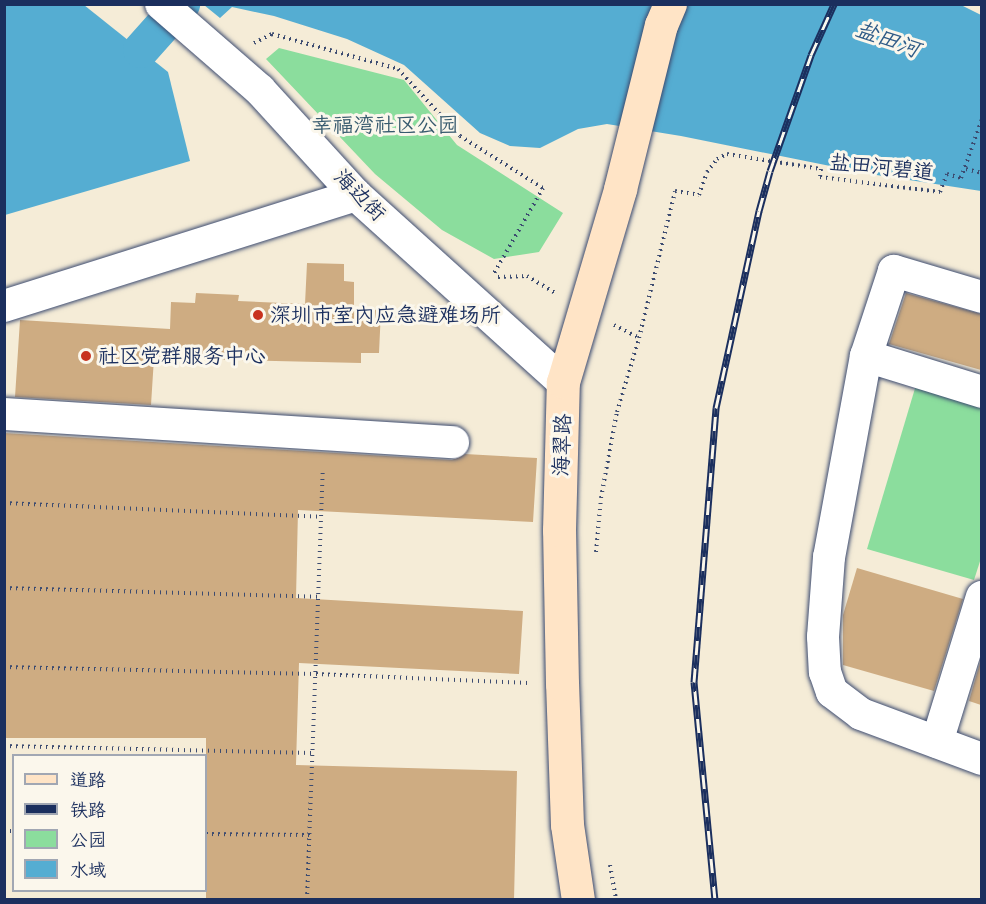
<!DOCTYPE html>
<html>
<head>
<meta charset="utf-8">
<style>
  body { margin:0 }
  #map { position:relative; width:986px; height:904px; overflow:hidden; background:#f5ecd7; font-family:Itim,"LXGW WenKai TC",sans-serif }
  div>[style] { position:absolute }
  .green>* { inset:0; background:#8bdd9d }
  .water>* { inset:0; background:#55add2 }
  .canal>* { height:36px; margin:-18px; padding:0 18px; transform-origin:18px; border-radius:18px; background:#55add2 }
  .building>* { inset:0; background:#ceac82 }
  .path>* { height:4px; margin-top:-2px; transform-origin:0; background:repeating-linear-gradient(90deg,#3c4b70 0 1.5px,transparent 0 6px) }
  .roads { filter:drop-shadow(0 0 2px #3c4b70) drop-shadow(0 0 2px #3c4b70) }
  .street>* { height:32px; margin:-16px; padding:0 16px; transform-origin:16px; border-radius:16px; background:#fff }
  .secondary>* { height:33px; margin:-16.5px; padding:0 16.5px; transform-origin:16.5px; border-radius:16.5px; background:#ffe4c6 }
  .rail>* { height:7px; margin-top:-3.5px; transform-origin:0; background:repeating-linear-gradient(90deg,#fbf7ec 0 14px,#1b2f5e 0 28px); box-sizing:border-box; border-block:2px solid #1b2f5e }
  .dots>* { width:16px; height:16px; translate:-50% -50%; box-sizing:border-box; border:3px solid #fbf7ec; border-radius:50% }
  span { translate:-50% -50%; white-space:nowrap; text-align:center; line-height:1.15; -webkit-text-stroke:6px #fbf7ec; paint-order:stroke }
  .park-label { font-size:21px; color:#375a6e }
  .street-label { font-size:21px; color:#1b2f5e }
  .poi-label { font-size:21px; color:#1b2f5e }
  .left { translate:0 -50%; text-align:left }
  .water-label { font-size:22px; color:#2f5b87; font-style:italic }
  .frame { position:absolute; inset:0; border:6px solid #1b2f5e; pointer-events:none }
  .legend { position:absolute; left:12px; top:754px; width:195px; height:138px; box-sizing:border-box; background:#fbf7ec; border:2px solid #a1a7b3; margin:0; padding:8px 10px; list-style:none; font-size:18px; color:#1b2f5e }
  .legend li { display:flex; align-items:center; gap:12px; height:30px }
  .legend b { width:30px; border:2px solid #a1a7b3 }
</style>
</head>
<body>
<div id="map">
  <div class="green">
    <div style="clip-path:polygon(279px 48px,404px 80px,457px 145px,563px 213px,539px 252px,494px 259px,442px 230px,375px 174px,266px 59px)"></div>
    <div style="clip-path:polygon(916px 385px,981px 405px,982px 555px,974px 580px,867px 549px)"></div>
  </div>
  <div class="water">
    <div style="clip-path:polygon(5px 4px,84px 5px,168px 72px,190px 161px,5px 215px)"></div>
    <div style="clip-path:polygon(204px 5px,961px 5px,981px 15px,981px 191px,870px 174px,681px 136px,607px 124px,578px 129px,540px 148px,510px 146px,480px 133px,404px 65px,347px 39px,274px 16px,232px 7px,220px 18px)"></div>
  </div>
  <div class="canal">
    <div style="left:141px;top:50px;width:62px;rotate:-48.3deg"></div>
  </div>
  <div class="building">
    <div style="clip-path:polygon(307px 263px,344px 264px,344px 281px,354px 282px,354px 309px,381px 310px,379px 353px,361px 353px,361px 363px,154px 358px,151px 405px,15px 397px,20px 320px,170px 329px,171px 302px,195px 303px,196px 293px,239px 295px,238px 301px,305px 304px)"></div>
    <div style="clip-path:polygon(906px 293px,981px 314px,981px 370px,889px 344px)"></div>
    <div style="clip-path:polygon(4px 433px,452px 460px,465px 454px,537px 458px,533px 522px,298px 510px,296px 598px,523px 611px,519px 674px,299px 663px,296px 765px,517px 771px,514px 900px,206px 900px,206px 738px,4px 738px)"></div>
    <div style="clip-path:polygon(857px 568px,963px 599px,934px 691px,843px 665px,843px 615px)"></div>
    <div style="clip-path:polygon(981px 659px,981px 705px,969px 701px)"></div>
  </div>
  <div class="path">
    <div style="left:254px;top:43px;width:20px;rotate:-27deg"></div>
    <div style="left:272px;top:34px;width:131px;rotate:15.5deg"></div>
    <div style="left:398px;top:69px;width:91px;rotate:47.2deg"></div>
    <div style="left:460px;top:136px;width:98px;rotate:32.1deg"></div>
    <div style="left:543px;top:188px;width:100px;rotate:119.9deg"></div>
    <div style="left:966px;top:169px;width:16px;rotate:14deg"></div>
    <div style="left:498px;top:277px;width:29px;rotate:-2deg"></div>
    <div style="left:527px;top:276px;width:33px;rotate:31deg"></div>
    <div style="left:614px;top:325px;width:28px;rotate:27deg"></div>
    <div style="left:4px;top:503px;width:318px;rotate:2.5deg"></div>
    <div style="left:596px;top:552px;width:54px;rotate:-84.7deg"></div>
    <div style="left:601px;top:498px;width:87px;rotate:-79.5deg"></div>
    <div style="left:617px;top:412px;width:77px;rotate:-73.4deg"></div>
    <div style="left:639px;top:338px;width:151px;rotate:-76.2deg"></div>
    <div style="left:675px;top:191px;width:24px;rotate:9deg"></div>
    <div style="left:699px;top:195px;width:24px;rotate:-71deg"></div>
    <div style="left:707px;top:172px;width:16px;rotate:-52deg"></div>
    <div style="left:717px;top:159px;width:11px;rotate:-27deg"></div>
    <div style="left:727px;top:154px;width:95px;rotate:9.1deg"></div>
    <div style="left:821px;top:169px;width:8px;rotate:97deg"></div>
    <div style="left:820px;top:177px;width:121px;rotate:7.1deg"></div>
    <div style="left:940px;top:192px;width:19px;rotate:-69deg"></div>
    <div style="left:947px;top:174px;width:15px;rotate:16deg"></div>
    <div style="left:961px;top:178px;width:63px;rotate:-70.4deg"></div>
    <div style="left:4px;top:588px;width:315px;rotate:1.6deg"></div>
    <div style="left:4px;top:667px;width:312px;rotate:1.3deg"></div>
    <div style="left:316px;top:674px;width:212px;rotate:2.4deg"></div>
    <div style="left:4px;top:746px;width:309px;rotate:1.3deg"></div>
    <div style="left:4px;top:831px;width:10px"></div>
    <div style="left:206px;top:834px;width:104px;rotate:0.6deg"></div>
    <div style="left:610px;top:865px;width:36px;rotate:80deg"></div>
    <div style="left:307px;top:900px;width:432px;rotate:-87.9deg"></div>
  </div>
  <div class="roads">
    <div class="street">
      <div style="left:161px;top:4px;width:131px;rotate:41deg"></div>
      <div style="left:260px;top:90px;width:142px;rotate:47.6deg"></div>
      <div style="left:356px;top:195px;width:279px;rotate:42.1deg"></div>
      <div style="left:982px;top:297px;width:92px;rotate:-163.5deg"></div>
      <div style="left:894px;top:271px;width:89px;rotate:108.2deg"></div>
      <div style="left:866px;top:356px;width:204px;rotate:100.4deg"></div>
      <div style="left:829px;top:557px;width:80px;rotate:94.3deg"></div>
      <div style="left:823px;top:637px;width:35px;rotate:87deg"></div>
      <div style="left:825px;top:672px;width:21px;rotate:71deg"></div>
      <div style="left:832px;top:692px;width:36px;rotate:37deg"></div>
      <div style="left:861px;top:714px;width:129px;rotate:20.4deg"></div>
      <div style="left:4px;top:306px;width:369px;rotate:-17.5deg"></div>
      <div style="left:866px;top:356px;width:121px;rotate:17.2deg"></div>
      <div style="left:4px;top:414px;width:450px;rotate:3.6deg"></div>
      <div style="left:937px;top:742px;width:152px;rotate:-72.8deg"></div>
    </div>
    <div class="secondary">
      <div style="left:578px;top:900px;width:76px;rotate:-98.3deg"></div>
      <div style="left:567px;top:825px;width:141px;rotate:-92deg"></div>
      <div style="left:562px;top:684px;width:154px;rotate:-91.1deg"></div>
      <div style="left:559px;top:530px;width:148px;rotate:-88.5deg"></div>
      <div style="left:563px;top:382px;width:201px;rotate:-73.5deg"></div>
      <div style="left:620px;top:189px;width:169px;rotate:-76deg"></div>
      <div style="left:661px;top:25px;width:23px;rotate:-67deg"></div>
    </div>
  </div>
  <div class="rail">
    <div style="left:715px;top:900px;width:219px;rotate:-95.5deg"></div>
    <div style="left:694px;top:682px;width:275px;rotate:-85.4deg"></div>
    <div style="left:716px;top:408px;width:202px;rotate:-77.7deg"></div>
    <div style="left:759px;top:211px;width:41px;rotate:-74.6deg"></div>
    <div style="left:770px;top:171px;width:123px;rotate:-70.5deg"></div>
    <div style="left:811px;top:55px;width:56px;rotate:-65.7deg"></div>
  </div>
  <div class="dots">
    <div style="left:258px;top:315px;background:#c8321e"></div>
    <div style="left:86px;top:356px;background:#c8321e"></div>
  </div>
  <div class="park-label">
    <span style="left:385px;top:125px">幸福湾社区公园</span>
  </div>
  <div class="street-label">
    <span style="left:882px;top:167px;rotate:6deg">盐田河碧道</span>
    <span style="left:360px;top:195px;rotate:45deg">海边街</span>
    <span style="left:562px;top:445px;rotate:-88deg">海翠路</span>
  </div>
  <div class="poi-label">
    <span class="left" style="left:270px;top:315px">深圳市室内应急避难场所</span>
    <span class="left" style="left:98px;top:356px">社区党群服务中心</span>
  </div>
  <div class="water-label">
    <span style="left:888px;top:39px;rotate:20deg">盐田河</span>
  </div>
  <div class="frame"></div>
  <ul class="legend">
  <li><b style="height:8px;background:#ffe4c6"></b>道路</li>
  <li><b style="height:8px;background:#1b2f5e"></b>铁路</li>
  <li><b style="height:16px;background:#8bdd9d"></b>公园</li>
  <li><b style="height:16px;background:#55add2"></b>水域</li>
  </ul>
</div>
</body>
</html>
